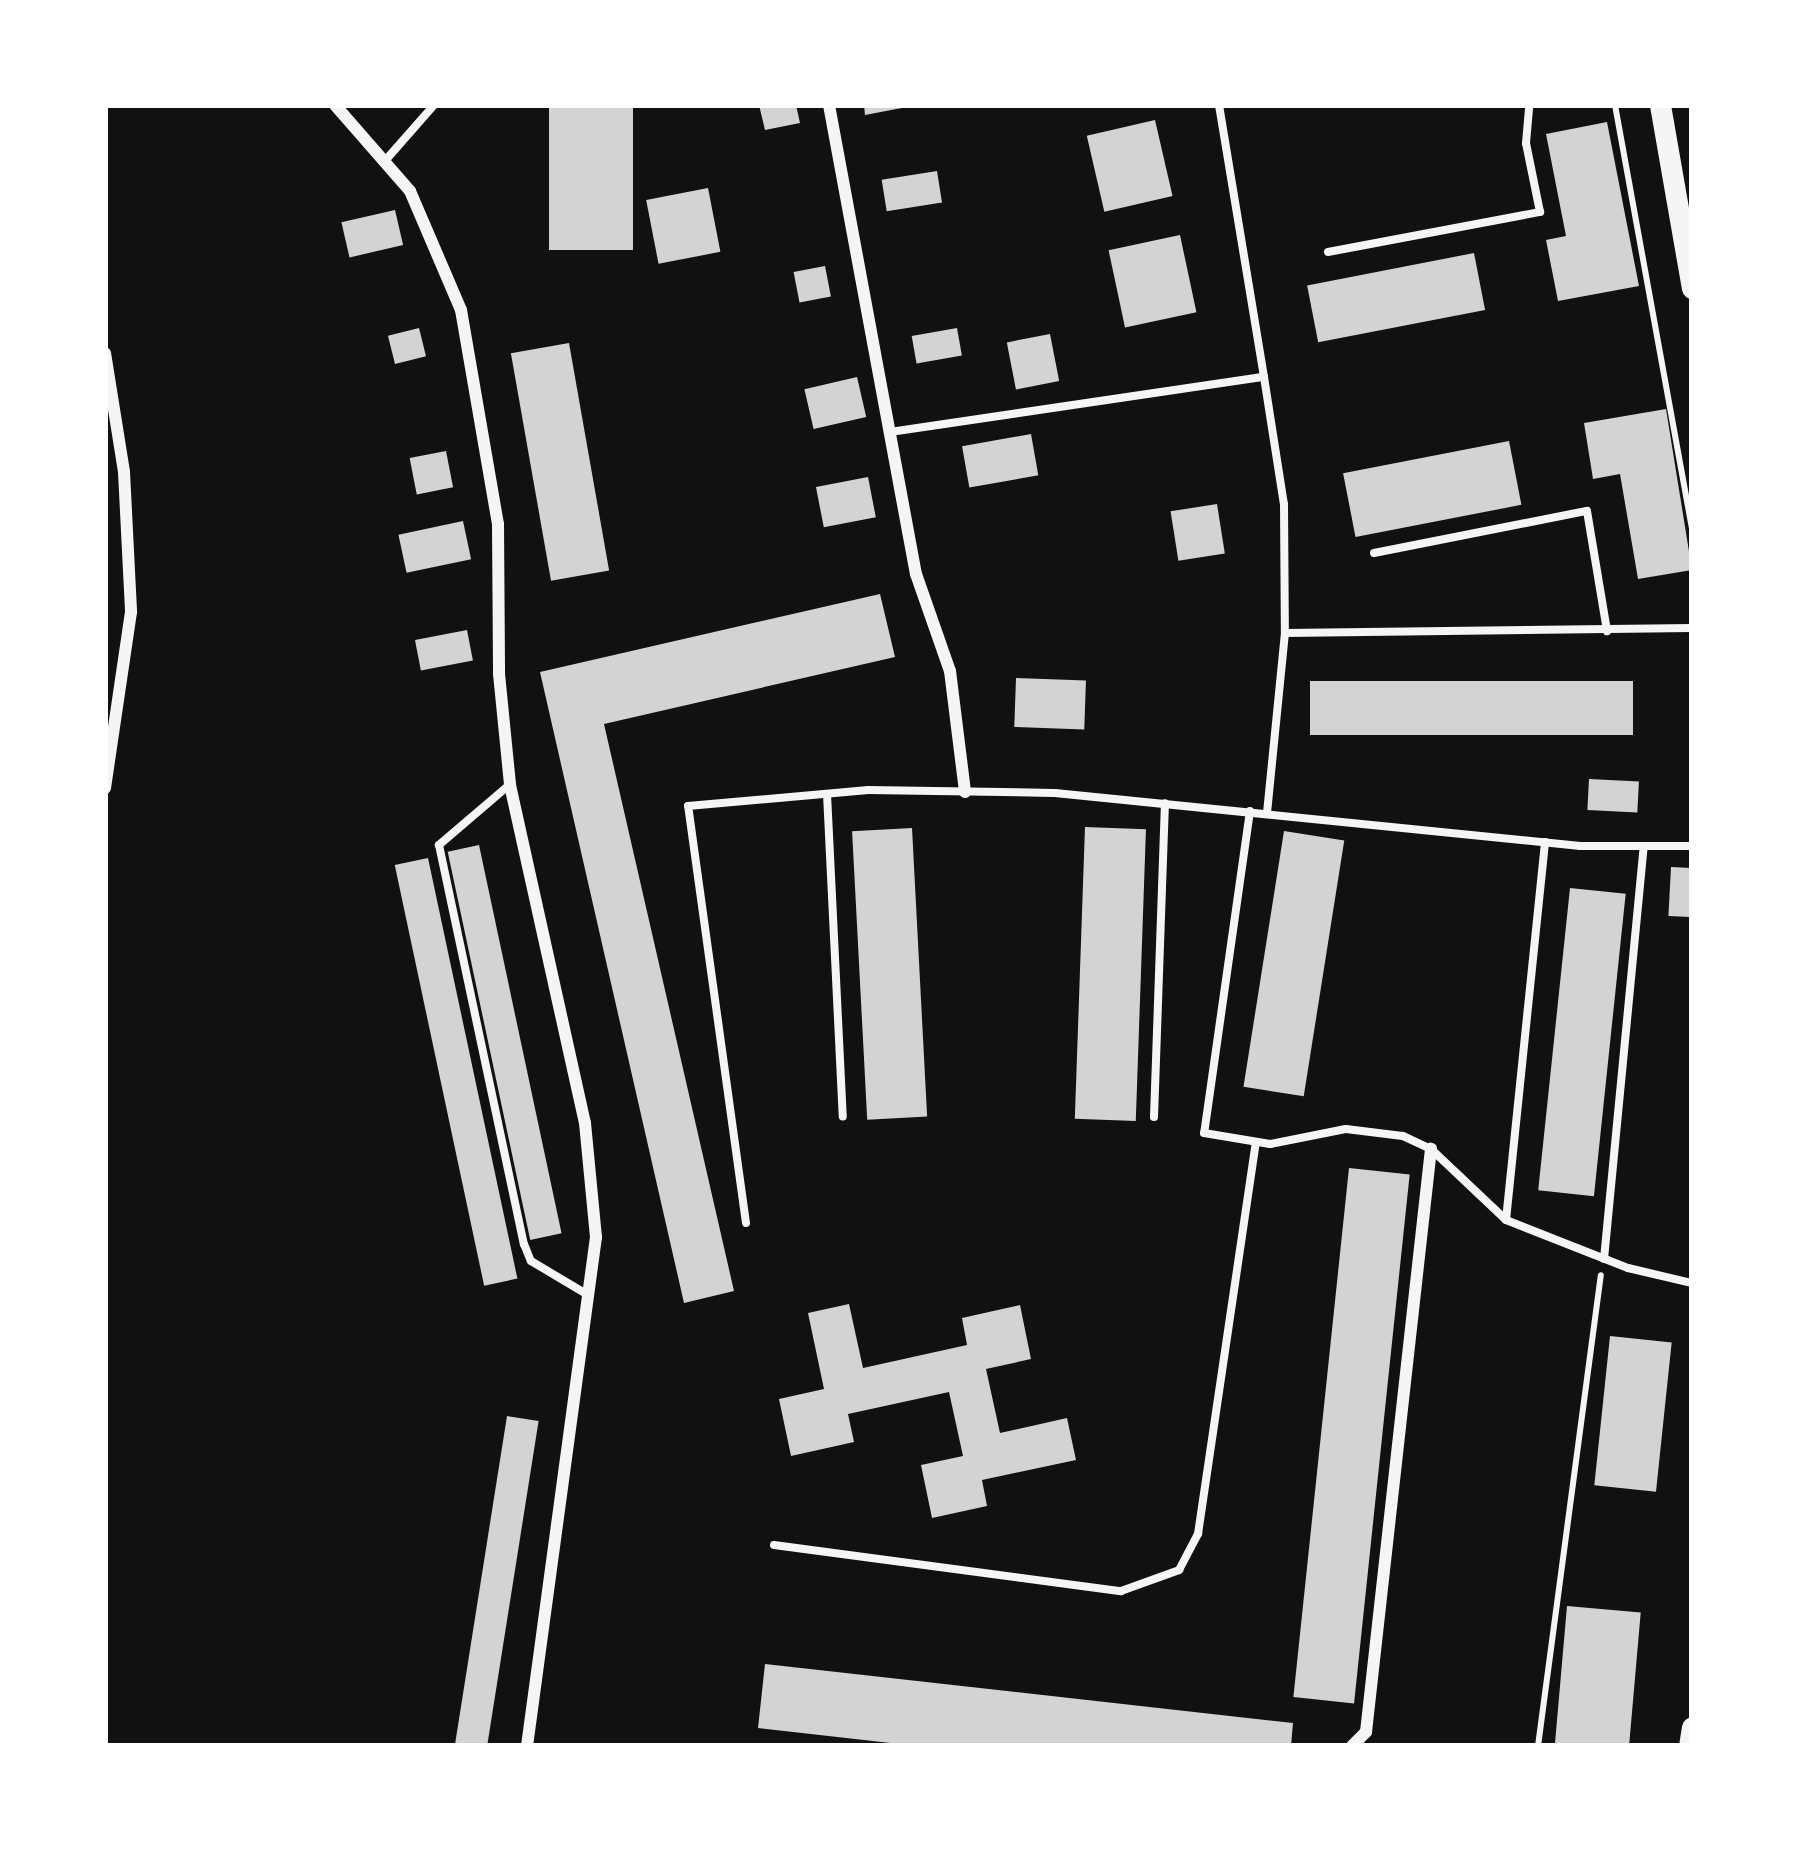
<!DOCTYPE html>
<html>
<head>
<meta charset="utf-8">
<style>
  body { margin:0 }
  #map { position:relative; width:1797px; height:1851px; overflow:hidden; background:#111; font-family:"Work Sans",sans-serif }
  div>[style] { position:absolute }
  .building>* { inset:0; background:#d3d3d3; transform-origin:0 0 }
  .path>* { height:6px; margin:-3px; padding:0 3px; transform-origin:3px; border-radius:3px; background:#f5f5f5 }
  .service>* { height:8px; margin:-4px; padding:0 4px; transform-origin:4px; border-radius:4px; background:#f5f5f5 }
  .minor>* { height:12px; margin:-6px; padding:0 6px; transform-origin:6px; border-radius:6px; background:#f5f5f5 }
  .tertiary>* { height:21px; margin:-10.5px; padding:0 10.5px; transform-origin:10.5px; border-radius:10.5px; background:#f5f5f5 }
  span { translate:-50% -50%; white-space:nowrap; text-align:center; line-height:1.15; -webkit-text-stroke:12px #fff; paint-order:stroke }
  .frame { position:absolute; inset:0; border:108px solid #fff; pointer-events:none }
</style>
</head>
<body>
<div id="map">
  <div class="building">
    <div style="left:549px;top:105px;width:84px;height:145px"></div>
    <div style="clip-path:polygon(759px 105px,796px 105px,800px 123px,765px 130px)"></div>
    <div style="clip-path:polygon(864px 105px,907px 105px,907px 107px,865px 115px)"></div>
    <div style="left:1155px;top:120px;width:78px;height:70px;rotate:77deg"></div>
    <div style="clip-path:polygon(1607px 122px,1639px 286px,1558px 301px,1546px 240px,1566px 236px,1546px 134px)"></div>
    <div style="left:937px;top:171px;width:32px;height:56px;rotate:81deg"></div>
    <div style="left:708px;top:188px;width:65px;height:63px;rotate:79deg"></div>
    <div style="left:395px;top:210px;width:36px;height:55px;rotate:77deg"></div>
    <div style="left:1180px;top:235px;width:79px;height:73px;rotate:78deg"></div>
    <div style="left:1474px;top:253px;width:58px;height:170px;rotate:79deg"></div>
    <div style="left:825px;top:266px;width:31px;height:32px;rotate:79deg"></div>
    <div style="left:419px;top:328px;width:29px;height:32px;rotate:76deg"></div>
    <div style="left:957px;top:328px;width:28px;height:46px;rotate:80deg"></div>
    <div style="left:1050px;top:334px;width:48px;height:44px;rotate:79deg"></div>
    <div style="left:569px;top:343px;width:231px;height:59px;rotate:80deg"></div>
    <div style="left:857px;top:377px;width:41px;height:54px;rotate:77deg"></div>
    <div style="clip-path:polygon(1666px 409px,1692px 570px,1638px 579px,1620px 474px,1593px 479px,1584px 423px)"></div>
    <div style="left:1031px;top:434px;width:42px;height:70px;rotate:80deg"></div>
    <div style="left:1509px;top:441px;width:65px;height:169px;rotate:79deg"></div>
    <div style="left:446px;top:451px;width:37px;height:37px;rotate:79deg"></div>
    <div style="left:868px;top:477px;width:41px;height:53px;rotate:79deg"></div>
    <div style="left:1217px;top:504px;width:50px;height:47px;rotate:81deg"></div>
    <div style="left:463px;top:521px;width:39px;height:66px;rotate:78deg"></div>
    <div style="clip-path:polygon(880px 594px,895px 657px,604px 724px,734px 1291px,684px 1303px,540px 672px)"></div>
    <div style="left:467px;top:630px;width:31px;height:53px;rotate:79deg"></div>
    <div style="left:1016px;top:678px;width:70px;height:49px;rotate:2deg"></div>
    <div style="left:1310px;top:681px;width:323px;height:54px"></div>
    <div style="left:1589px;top:779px;width:50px;height:31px;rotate:3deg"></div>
    <div style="left:1085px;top:827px;width:61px;height:292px;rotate:2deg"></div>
    <div style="left:912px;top:828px;width:289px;height:60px;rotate:87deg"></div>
    <div style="left:1284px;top:831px;width:61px;height:259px;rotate:9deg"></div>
    <div style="left:479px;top:845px;width:397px;height:32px;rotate:78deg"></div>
    <div style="left:428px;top:858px;width:430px;height:34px;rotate:78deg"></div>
    <div style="left:1671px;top:867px;width:21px;height:49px;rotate:3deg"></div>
    <div style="left:1570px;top:888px;width:56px;height:304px;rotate:6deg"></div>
    <div style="left:1349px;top:1168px;width:61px;height:532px;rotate:6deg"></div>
    <div style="clip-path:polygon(849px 1304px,863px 1368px,967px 1345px,962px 1318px,1020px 1305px,1031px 1359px,986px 1369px,1000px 1433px,1067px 1418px,1076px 1460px,982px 1480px,987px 1506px,932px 1518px,921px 1465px,963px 1456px,949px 1392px,848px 1414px,854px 1442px,791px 1456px,779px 1399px,824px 1389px,808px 1313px)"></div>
    <div style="left:1610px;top:1336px;width:62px;height:150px;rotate:6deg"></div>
    <div style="left:507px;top:1416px;width:32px;height:334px;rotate:9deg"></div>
    <div style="left:1567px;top:1606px;width:74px;height:141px;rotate:5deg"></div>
    <div style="clip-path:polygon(765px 1664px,1293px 1723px,1291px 1746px,917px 1746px,758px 1728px)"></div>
  </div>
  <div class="path">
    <div style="left:1615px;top:105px;width:432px;rotate:79.7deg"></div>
    <div style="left:1538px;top:1746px;width:475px;rotate:-82.4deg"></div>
  </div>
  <div class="service">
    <div style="left:1219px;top:105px;width:276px;rotate:80.6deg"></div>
    <div style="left:384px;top:162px;width:76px;rotate:-48.7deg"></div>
    <div style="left:1328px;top:252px;width:216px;rotate:-10.7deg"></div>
    <div style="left:1540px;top:212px;width:70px;rotate:-101.5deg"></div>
    <div style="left:1526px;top:143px;width:38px;rotate:-85deg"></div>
    <div style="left:890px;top:432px;width:378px;rotate:-8.4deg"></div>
    <div style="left:1264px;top:377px;width:129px;rotate:81.1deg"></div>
    <div style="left:1284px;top:504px;width:129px;rotate:89.6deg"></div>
    <div style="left:1374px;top:553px;width:217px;rotate:-11.2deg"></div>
    <div style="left:1587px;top:511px;width:122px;rotate:80.5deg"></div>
    <div style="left:508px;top:786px;width:91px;rotate:139.5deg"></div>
    <div style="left:439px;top:845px;width:408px;rotate:78deg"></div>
    <div style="left:524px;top:1244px;width:18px;rotate:68deg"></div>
    <div style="left:531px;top:1261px;width:66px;rotate:30.8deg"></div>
    <div style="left:827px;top:794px;width:323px;rotate:87.2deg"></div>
    <div style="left:1250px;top:811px;width:325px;rotate:98.1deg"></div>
    <div style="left:1204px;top:1133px;width:67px;rotate:9.5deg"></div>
    <div style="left:1270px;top:1144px;width:77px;rotate:-11.2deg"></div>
    <div style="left:1346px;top:1129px;width:57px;rotate:7deg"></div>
    <div style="left:1403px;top:1136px;width:31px;rotate:25deg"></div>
    <div style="left:1431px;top:1149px;width:103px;rotate:43.4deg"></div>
    <div style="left:1506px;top:1220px;width:131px;rotate:21.5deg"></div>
    <div style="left:1628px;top:1268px;width:66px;rotate:13.2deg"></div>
    <div style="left:1267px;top:813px;width:181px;rotate:-84.3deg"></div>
    <div style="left:1285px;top:633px;width:407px;rotate:-0.7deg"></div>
    <div style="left:1154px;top:1117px;width:314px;rotate:-88deg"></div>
    <div style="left:1506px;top:1220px;width:380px;rotate:-84.1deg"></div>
    <div style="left:746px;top:1223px;width:421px;rotate:-97.9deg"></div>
    <div style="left:688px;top:806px;width:181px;rotate:-5.1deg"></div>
    <div style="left:868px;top:790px;width:187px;rotate:0.9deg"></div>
    <div style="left:1055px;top:793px;width:528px;rotate:5.76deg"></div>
    <div style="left:1580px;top:846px;width:112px"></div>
    <div style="left:1604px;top:1259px;width:415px;rotate:-84.5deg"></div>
    <div style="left:774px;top:1545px;width:350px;rotate:7.6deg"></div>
    <div style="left:1121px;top:1591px;width:62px;rotate:-19.9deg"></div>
    <div style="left:1179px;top:1570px;width:41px;rotate:-62.2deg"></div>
    <div style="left:1198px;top:1534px;width:396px;rotate:-81.6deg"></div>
  </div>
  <div class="minor">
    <div style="left:335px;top:105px;width:114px;rotate:48.9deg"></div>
    <div style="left:410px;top:191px;width:129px;rotate:66.8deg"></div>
    <div style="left:461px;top:310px;width:217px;rotate:80.2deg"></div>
    <div style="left:498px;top:524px;width:150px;rotate:89.6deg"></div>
    <div style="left:499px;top:674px;width:112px;rotate:84.3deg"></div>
    <div style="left:510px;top:785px;width:346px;rotate:77.5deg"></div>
    <div style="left:585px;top:1123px;width:115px;rotate:84.5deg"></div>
    <div style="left:596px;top:1237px;width:514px;rotate:97.72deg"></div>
    <div style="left:829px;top:105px;width:477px;rotate:79.5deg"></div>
    <div style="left:916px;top:574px;width:103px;rotate:70.7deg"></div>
    <div style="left:950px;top:671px;width:122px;rotate:82.9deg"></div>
    <div style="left:105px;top:353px;width:121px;rotate:80.9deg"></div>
    <div style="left:124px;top:472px;width:140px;rotate:87.1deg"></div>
    <div style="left:131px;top:612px;width:178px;rotate:98.4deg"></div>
    <div style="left:1352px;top:1746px;width:20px;rotate:-45deg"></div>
    <div style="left:1366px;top:1732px;width:587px;rotate:-83.64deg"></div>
  </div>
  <div class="tertiary">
    <div style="left:1660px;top:105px;width:186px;rotate:80.1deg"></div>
    <div style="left:1689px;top:1746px;width:19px;rotate:-81deg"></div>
  </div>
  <div class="frame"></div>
</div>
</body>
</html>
